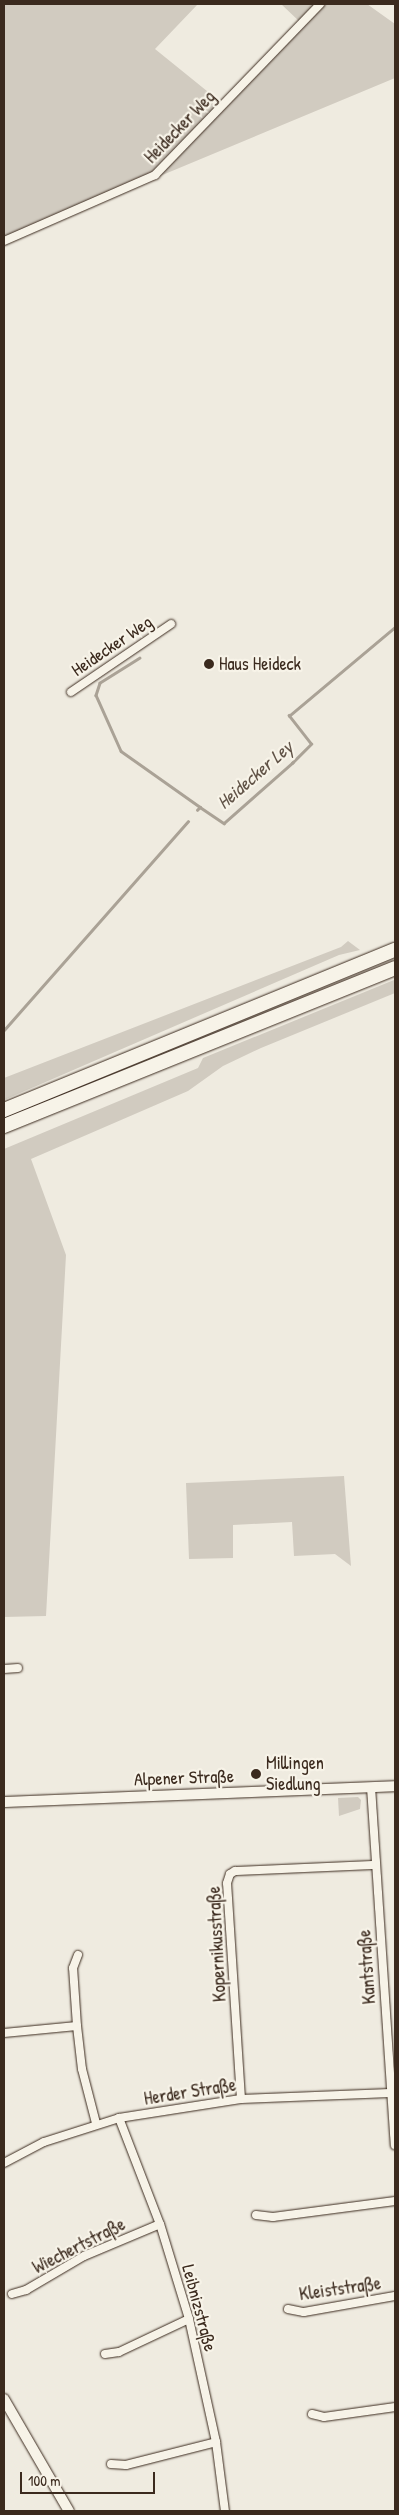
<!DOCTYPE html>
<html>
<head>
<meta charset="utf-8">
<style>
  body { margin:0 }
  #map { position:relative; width:399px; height:2515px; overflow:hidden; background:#efebe0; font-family:"Patrick Hand",sans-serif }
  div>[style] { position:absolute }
  .green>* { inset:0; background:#d1cbc0 }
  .stream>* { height:2.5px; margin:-1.25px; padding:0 1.25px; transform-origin:1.25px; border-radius:1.25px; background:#aaa296 }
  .roads { filter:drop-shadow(0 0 1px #3b2a1e) drop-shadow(0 0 1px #3b2a1e) }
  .minor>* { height:8px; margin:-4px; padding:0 4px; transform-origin:4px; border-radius:4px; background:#f7f3e8 }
  .tertiary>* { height:10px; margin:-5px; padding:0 5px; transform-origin:5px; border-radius:5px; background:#f7f3e8 }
  .motorway>* { height:14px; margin:-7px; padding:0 7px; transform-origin:7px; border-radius:7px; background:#f7f3e8 }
  .dots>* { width:14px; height:14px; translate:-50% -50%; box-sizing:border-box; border:2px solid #f7f3e8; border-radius:50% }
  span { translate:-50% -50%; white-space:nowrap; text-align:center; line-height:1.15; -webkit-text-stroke:4.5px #f7f3e8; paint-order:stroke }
  .street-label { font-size:18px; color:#3b2a1e }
  .poi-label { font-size:18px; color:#3b2a1e }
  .left { translate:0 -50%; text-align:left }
  .water-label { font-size:19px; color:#625448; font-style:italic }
  .frame { position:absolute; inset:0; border:5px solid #3b2a1e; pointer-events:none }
  .scale { position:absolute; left:20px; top:2472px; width:135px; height:22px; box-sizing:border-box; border:2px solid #3b2a1e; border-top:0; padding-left:6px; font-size:15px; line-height:18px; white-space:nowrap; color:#3b2a1e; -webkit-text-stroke:4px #f7f3e8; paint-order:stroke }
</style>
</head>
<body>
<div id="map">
  <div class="green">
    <div style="clip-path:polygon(4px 4px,198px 4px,155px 49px,223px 104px,301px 23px,281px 4px,367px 4px,395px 24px,395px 78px,4px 241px)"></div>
    <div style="clip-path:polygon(348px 941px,360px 950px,339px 955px,4px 1100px,4px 1078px,341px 947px)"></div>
    <div style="clip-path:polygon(394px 980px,395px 993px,261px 1048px,223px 1066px,188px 1091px,31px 1159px,66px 1255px,46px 1616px,4px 1617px,4px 1149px,198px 1068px,203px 1058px)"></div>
    <div style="clip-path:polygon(344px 1476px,351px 1566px,335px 1554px,294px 1556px,292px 1522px,233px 1525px,233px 1558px,189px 1559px,186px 1483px)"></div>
    <div style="clip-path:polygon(358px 1797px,361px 1800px,360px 1809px,339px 1816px,338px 1798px)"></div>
  </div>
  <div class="stream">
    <div style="left:140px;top:658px;width:47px;rotate:148deg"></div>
    <div style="left:100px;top:683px;width:13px;rotate:108deg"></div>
    <div style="left:96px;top:695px;width:61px;rotate:65.9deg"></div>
    <div style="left:121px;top:751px;width:97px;rotate:35.3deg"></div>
    <div style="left:197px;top:810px;width:4px;rotate:-45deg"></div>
    <div style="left:200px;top:807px;width:29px;rotate:34deg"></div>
    <div style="left:224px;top:823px;width:91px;rotate:-41.4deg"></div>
    <div style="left:292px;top:763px;width:27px;rotate:-45deg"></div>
    <div style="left:311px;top:744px;width:36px;rotate:-128deg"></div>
    <div style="left:289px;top:716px;width:138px;rotate:-40deg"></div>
    <div style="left:4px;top:1030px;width:278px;rotate:-48.6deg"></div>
  </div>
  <div class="roads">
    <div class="minor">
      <div style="left:4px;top:241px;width:165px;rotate:-23.6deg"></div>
      <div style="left:155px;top:175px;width:238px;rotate:-46deg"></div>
      <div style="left:71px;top:692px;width:121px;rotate:-34.2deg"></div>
      <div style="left:4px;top:1669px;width:14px;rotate:-4deg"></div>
      <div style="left:371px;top:1787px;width:359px;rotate:86.2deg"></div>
      <div style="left:77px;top:2026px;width:58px;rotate:-93.9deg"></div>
      <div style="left:73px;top:1968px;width:14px;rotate:-69deg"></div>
      <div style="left:4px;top:2033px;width:73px;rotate:-5.5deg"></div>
      <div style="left:77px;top:2026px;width:43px;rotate:83.4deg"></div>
      <div style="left:82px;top:2069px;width:56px;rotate:75.5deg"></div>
      <div style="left:241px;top:2099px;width:216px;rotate:-93.7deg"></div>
      <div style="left:227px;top:1883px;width:9px;rotate:-72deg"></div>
      <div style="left:230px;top:1874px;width:6px;rotate:-31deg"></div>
      <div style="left:235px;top:1871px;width:139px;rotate:-2.5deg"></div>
      <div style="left:119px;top:2118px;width:114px;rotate:68.9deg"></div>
      <div style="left:160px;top:2224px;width:99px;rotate:73deg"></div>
      <div style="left:189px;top:2319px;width:126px;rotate:77.6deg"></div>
      <div style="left:216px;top:2442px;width:70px;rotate:82.6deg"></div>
      <div style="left:4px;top:2163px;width:45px;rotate:-27.7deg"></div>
      <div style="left:44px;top:2142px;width:79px;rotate:-17.7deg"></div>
      <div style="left:119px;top:2118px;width:123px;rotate:-8.9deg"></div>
      <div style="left:241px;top:2099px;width:149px;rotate:-2.3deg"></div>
      <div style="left:256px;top:2215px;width:17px;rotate:7deg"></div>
      <div style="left:273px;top:2217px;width:123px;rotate:-7.5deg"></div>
      <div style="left:12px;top:2294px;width:15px;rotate:-16deg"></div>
      <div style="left:26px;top:2290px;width:67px;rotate:-30.4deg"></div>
      <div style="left:84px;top:2256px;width:82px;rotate:-22.8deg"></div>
      <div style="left:288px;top:2309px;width:16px;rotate:11deg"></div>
      <div style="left:304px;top:2312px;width:92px;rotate:-10deg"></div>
      <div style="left:105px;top:2354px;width:14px;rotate:-8deg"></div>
      <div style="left:119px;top:2352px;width:77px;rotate:-25.2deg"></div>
      <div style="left:312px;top:2414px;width:12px;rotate:14deg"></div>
      <div style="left:324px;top:2417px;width:72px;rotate:-8deg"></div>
      <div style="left:111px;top:2464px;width:15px;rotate:4deg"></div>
      <div style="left:126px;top:2465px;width:93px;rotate:-14.3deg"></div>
    </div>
    <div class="tertiary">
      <div style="left:4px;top:1802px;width:391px;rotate:-2.3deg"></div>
      <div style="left:4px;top:2399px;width:129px;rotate:59.9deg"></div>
    </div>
    <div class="motorway">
      <div style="left:4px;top:1110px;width:422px;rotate:-22.3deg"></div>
      <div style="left:4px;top:1126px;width:422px;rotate:-22deg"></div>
    </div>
  </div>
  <div class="dots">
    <div style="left:209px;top:664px;background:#3b2a1e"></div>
    <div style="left:256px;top:1774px;background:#3b2a1e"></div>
  </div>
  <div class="street-label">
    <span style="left:180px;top:127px;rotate:-46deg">Heidecker Weg</span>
    <span style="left:112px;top:646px;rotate:-34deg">Heidecker Weg</span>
    <span style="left:184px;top:1778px;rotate:-2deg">Alpener Straße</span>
    <span style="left:217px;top:1944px;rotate:-93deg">Kopernikusstraße</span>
    <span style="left:367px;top:1967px;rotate:-94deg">Kantstraße</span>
    <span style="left:190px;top:2092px;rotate:-9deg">Herder Straße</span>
    <span style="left:79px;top:2246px;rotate:-27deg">Wiechertstraße</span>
    <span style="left:340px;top:2289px;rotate:-8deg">Kleiststraße</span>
    <span style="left:199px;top:2308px;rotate:75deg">Leibnizstraße</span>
  </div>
  <div class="poi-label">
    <span class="left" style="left:219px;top:664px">Haus Heideck</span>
    <span class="left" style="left:266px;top:1774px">Millingen<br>Siedlung</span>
  </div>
  <div class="water-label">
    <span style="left:255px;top:775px;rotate:-41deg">Heidecker Ley</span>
  </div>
  <div class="frame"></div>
  <div class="scale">100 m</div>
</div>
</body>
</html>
